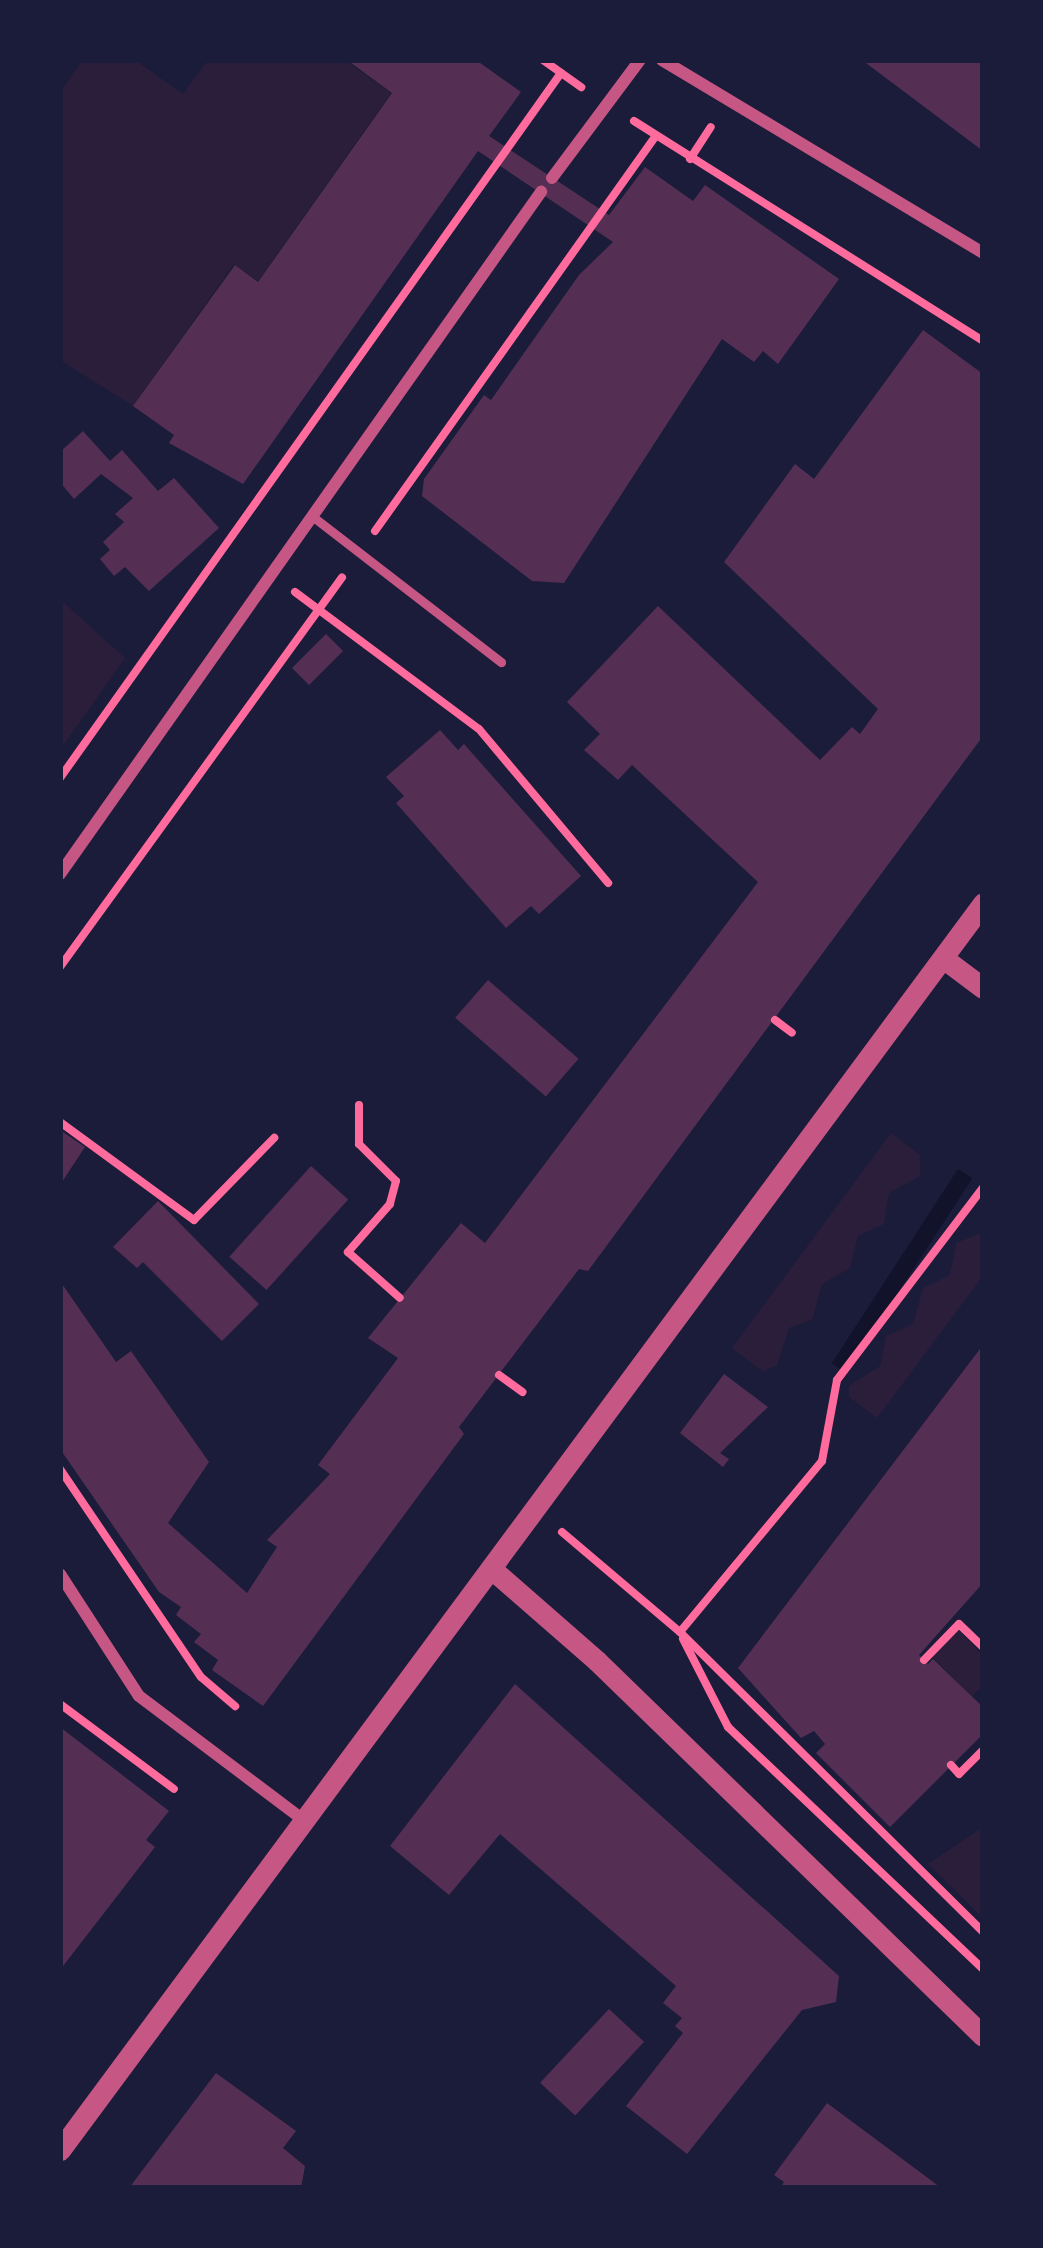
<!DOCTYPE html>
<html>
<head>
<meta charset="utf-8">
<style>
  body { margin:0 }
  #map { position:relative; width:1043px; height:2248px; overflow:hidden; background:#1b1b3a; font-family:"Exo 2",sans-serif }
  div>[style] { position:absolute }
  .green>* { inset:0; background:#2a1e3b }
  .water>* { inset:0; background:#12122b; transform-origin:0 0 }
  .building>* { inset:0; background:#542f53; transform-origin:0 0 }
  .path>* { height:8px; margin:-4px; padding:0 4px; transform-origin:4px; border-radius:4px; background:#ff6b9d }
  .service>* { height:9px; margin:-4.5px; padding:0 4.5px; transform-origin:4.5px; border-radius:4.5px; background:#c65784 }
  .minor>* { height:12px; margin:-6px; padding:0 6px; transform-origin:6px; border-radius:6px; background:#c65784 }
  .tertiary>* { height:21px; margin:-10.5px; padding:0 10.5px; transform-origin:10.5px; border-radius:10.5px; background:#c65784 }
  span { translate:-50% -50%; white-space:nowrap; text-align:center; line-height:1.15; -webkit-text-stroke:10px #1b1b3a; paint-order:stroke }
  .frame { position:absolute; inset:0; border:63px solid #1b1b3a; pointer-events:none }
</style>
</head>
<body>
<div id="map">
  <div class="green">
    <div style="clip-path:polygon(83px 60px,135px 60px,183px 94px,208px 60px,345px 60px,391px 93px,258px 281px,234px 264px,133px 406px,60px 360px,60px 92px)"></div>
    <div style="clip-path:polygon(60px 599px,125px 658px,60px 750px)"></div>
    <div style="clip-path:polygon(891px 1133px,920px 1155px,920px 1176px,889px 1193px,884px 1224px,858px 1236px,850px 1268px,822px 1284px,812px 1320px,789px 1328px,777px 1365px,763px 1372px,732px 1348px)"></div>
    <div style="clip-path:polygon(983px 1232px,983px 1276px,877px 1418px,849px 1397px,849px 1386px,880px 1366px,886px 1336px,913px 1324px,923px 1288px,950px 1275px,956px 1243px)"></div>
    <div style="clip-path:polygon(959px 1630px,983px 1656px,983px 1686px,972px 1696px,932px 1657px)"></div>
    <div style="clip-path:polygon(983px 1827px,983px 1918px,928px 1864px)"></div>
  </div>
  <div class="water">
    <div style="left:958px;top:1169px;width:17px;height:232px;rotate:33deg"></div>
  </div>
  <div class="building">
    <div style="clip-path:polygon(347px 60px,476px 60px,521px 92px,489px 136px,609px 215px,645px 167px,693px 201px,705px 185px,839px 279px,778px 364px,763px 351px,754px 362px,722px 339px,564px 583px,532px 581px,422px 496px,424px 479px,484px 395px,491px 400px,579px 275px,613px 242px,478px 151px,243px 484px,169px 443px,174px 435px,133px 406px,235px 265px,258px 282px,392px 93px)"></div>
    <div style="clip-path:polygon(862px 60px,983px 60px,983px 151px)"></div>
    <div style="clip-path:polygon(923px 330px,983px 374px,983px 736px,588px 1271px,579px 1269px,459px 1427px,464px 1434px,263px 1706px,212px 1670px,218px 1660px,194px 1642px,201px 1634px,176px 1615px,181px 1607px,159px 1592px,60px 1449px,60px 1281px,116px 1362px,131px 1351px,209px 1462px,168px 1523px,247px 1593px,277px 1547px,267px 1540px,330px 1474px,318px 1465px,398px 1358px,368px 1338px,461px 1223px,485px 1243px,758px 882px,632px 765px,618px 780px,584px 750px,600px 734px,567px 702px,658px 606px,820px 760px,852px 727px,860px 734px,878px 709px,724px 562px,795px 464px,814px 479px)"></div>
    <div style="clip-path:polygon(83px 431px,110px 461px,122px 450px,158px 491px,174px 478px,219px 528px,149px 591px,125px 567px,114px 576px,100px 559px,110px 550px,103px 542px,124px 522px,115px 514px,133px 498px,101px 474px,74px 499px,60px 482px,60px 452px)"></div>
    <div style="left:326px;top:634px;width:24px;height:48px;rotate:45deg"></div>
    <div style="clip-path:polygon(440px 730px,458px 750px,464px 744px,581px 876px,539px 914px,531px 906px,506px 928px,396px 803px,404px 796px,386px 777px)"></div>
    <div style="left:488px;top:980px;width:120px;height:50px;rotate:41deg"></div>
    <div style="clip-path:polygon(60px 1130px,85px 1147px,60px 1185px)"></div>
    <div style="left:311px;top:1166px;width:50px;height:122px;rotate:42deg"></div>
    <div style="clip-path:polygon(158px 1201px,259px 1304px,222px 1341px,143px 1262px,137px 1268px,113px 1247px)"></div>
    <div style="clip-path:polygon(983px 1345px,983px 1583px,919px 1655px,928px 1664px,933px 1659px,983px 1707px,983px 1734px,890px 1827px,816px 1753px,825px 1744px,814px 1731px,801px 1738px,738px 1668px)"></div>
    <div style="clip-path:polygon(724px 1374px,768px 1407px,720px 1453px,729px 1459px,723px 1467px,680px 1433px)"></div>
    <div style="clip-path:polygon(515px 1684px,839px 1976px,836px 2002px,802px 2010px,687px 2154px,626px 2106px,683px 2033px,675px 2026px,682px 2018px,663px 2003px,676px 1986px,500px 1834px,449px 1895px,390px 1846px)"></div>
    <div style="clip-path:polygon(60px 1727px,169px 1811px,146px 1840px,155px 1847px,60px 1970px)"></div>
    <div style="left:609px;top:2009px;width:48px;height:101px;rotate:43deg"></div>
    <div style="clip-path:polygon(216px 2073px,296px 2131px,283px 2148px,305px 2166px,301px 2188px,129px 2188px)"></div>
    <div style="clip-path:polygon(827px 2103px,932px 2181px,941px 2188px,780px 2188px,784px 2182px,774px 2175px)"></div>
  </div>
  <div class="path">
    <div style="left:543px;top:60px;width:47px;rotate:35.4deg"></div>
    <div style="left:634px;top:121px;width:413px;rotate:32.2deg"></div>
    <div style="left:690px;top:159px;width:38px;rotate:-57deg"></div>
    <div style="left:375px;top:531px;width:485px;rotate:-54.6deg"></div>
    <div style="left:295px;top:592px;width:229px;rotate:36.7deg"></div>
    <div style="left:479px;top:729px;width:201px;rotate:50deg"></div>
    <div style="left:60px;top:778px;width:865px;rotate:-54.6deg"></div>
    <div style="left:60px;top:967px;width:481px;rotate:-54.1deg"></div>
    <div style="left:775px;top:1020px;width:21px;rotate:37deg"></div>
    <div style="left:359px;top:1105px;width:39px;rotate:90deg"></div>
    <div style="left:359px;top:1144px;width:52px;rotate:45deg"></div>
    <div style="left:396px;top:1181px;width:24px;rotate:105deg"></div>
    <div style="left:390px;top:1204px;width:64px;rotate:131.2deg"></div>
    <div style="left:348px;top:1252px;width:69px;rotate:41.5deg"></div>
    <div style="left:60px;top:1122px;width:166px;rotate:36.2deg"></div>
    <div style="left:194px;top:1220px;width:115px;rotate:-45.7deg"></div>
    <div style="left:499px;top:1375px;width:29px;rotate:36deg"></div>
    <div style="left:60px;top:1469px;width:251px;rotate:55.9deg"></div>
    <div style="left:201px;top:1677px;width:45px;rotate:40.5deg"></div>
    <div style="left:562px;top:1532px;width:155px;rotate:40.3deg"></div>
    <div style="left:680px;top:1632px;width:426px;rotate:44.7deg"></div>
    <div style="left:680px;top:1632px;width:222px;rotate:-50.3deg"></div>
    <div style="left:822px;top:1461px;width:82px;rotate:-79.5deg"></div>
    <div style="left:837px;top:1380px;width:241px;rotate:-52.8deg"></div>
    <div style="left:683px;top:1639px;width:99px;rotate:62.9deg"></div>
    <div style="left:728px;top:1727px;width:352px;rotate:43.5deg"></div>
    <div style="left:924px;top:1660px;width:50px;rotate:-45.8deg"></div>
    <div style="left:959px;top:1624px;width:33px;rotate:44deg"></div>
    <div style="left:60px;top:1704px;width:142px;rotate:36.7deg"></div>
    <div style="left:951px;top:1765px;width:12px;rotate:48deg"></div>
    <div style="left:959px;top:1774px;width:34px;rotate:-45deg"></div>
  </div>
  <div class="service">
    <div style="left:312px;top:516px;width:239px;rotate:37.7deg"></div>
  </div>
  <div class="minor">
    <div style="left:662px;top:60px;width:375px;rotate:31deg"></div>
    <div style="left:552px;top:178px;width:147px;rotate:-53.3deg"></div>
    <div style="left:60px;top:874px;width:835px;rotate:-54.81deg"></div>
    <div style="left:60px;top:1574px;width:145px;rotate:57.1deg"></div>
    <div style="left:139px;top:1696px;width:208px;rotate:37deg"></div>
  </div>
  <div class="tertiary">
    <div style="left:943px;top:958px;width:50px;rotate:36.9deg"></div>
    <div style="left:494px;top:1571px;width:137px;rotate:41.1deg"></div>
    <div style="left:597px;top:1661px;width:538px;rotate:44.17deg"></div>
    <div style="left:60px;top:2150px;width:1551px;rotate:-53.49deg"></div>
  </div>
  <div class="frame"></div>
</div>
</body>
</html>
